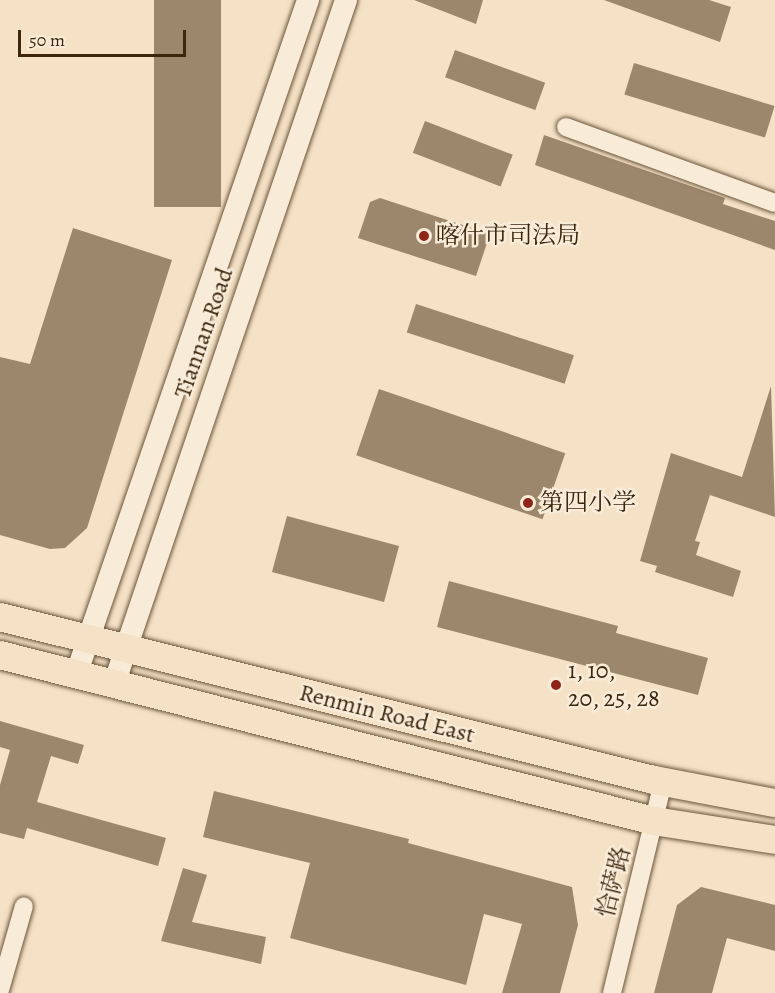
<!DOCTYPE html>
<html>
<head>
<meta charset="utf-8">
<style>
  body { margin:0 }
  #map { position:relative; width:775px; height:993px; overflow:hidden; background:#f5e1c5; font-family:Alegreya,"Noto Serif SC",serif }
  div>[style] { position:absolute }
  .building>* { inset:0; background:#9c876c; transform-origin:0 0 }
  .roads { filter:drop-shadow(0 0 2px #6a553a) drop-shadow(0 0 2px #6a553a) }
  .minor>* { height:18px; margin:-9px; padding:0 9px; transform-origin:9px; border-radius:9px; background:#f8ecd9 }
  .tertiary>* { height:22px; margin:-11px; padding:0 11px; transform-origin:11px; border-radius:11px; background:#f8ecd9 }
  .primary>* { height:28px; margin:-14px; padding:0 14px; transform-origin:14px; border-radius:14px; background:#f5e1c5 }
  .dots>* { width:16px; height:16px; translate:-50% -50%; box-sizing:border-box; border:3px solid #f8ecd9; border-radius:50% }
  span { translate:-50% -50%; white-space:nowrap; text-align:center; line-height:1.15; -webkit-text-stroke:5px #f8ecd9; paint-order:stroke }
  .poi-label { font-size:24px; color:#3c260c }
  .left { translate:0 -50%; text-align:left }
  .street-label { font-size:24px; color:#3c260c }
  .scale { position:absolute; left:18px; top:30px; width:168px; height:27px; box-sizing:border-box; border:3px solid #3c260c; border-top:0; padding-left:8px; font-size:18px; line-height:21px; white-space:nowrap; color:#3c260c; -webkit-text-stroke:4px #f8ecd9; paint-order:stroke }
</style>
</head>
<body>
<div id="map">
  <div class="building">
    <div style="left:154px;top:0;width:67px;height:207px"></div>
    <div style="clip-path:polygon(414px 0,483px 0,476px 24px)"></div>
    <div style="clip-path:polygon(604px 0,709px 0,731px 7px,720px 42px)"></div>
    <div style="left:455px;top:50px;width:96px;height:29px;rotate:20deg"></div>
    <div style="left:634px;top:63px;width:147px;height:33px;rotate:17deg"></div>
    <div style="left:425px;top:121px;width:94px;height:34px;rotate:21deg"></div>
    <div style="clip-path:polygon(544px 135px,725px 198px,723px 204px,775px 221px,775px 250px,535px 165px)"></div>
    <div style="clip-path:polygon(380px 198px,490px 234px,476px 276px,358px 238px,370px 202px)"></div>
    <div style="clip-path:polygon(73px 228px,172px 260px,87px 528px,65px 548px,50px 549px,0 535px,0 357px,30px 364px)"></div>
    <div style="left:416px;top:304px;width:166px;height:30px;rotate:18deg"></div>
    <div style="clip-path:polygon(771px 386px,775px 517px,710px 495px,695px 541px,700px 542px,696px 555px,741px 571px,733px 597px,655px 572px,657px 566px,640px 561px,671px 453px,742px 477px)"></div>
    <div style="left:379px;top:389px;width:197px;height:70px;rotate:19deg"></div>
    <div style="left:287px;top:516px;width:116px;height:58px;rotate:15deg"></div>
    <div style="clip-path:polygon(449px 581px,618px 626px,616px 633px,708px 658px,698px 695px,437px 627px)"></div>
    <div style="clip-path:polygon(0 721px,84px 745px,78px 764px,51px 756px,37px 802px,166px 838px,158px 866px,27px 828px,24px 839px,0 833px,0 785px,10px 750px,0 747px)"></div>
    <div style="clip-path:polygon(214px 791px,409px 839px,408px 843px,572px 887px,578px 925px,560px 993px,502px 993px,522px 924px,484px 914px,466px 985px,290px 938px,310px 863px,203px 837px)"></div>
    <div style="clip-path:polygon(183px 868px,207px 875px,192px 922px,266px 937px,261px 964px,161px 941px)"></div>
    <div style="clip-path:polygon(701px 887px,775px 905px,775px 951px,727px 938px,712px 993px,654px 993px,677px 905px)"></div>
  </div>
  <div class="roads">
    <div class="minor">
      <div style="left:566px;top:127px;width:222px;rotate:20deg"></div>
      <div style="left:0;top:990px;width:87px;rotate:-74.1deg"></div>
      <div style="left:612px;top:993px;width:217px;rotate:-76.4deg"></div>
    </div>
    <div class="tertiary">
      <div style="left:76px;top:675px;width:714px;rotate:-71.03deg"></div>
      <div style="left:114px;top:684px;width:722px;rotate:-71.26deg"></div>
    </div>
    <div class="primary">
      <div style="left:0;top:617px;width:674px;rotate:14deg"></div>
      <div style="left:654px;top:780px;width:123px;rotate:10.8deg"></div>
      <div style="left:0;top:655px;width:675px;rotate:14.24deg"></div>
      <div style="left:654px;top:821px;width:122px;rotate:8.9deg"></div>
    </div>
  </div>
  <div class="dots">
    <div style="left:424px;top:236px;background:#8f2418"></div>
    <div style="left:528px;top:503px;background:#8f2418"></div>
    <div style="left:556px;top:685px;background:#8f2418"></div>
  </div>
  <div class="poi-label">
    <span class="left" style="left:436px;top:236px">喀什市司法局</span>
    <span class="left" style="left:540px;top:503px">第四小学</span>
    <span class="left" style="left:568px;top:685px">1, 10,<br>20, 25, 28</span>
  </div>
  <div class="street-label">
    <span style="left:204px;top:333px;rotate:-71deg">Tiannan Road</span>
    <span style="left:387px;top:714px;rotate:14deg">Renmin Road East</span>
    <span style="left:614px;top:882px;rotate:-76deg">恰萨路</span>
  </div>
  <div class="scale">50 m</div>
</div>
</body>
</html>
